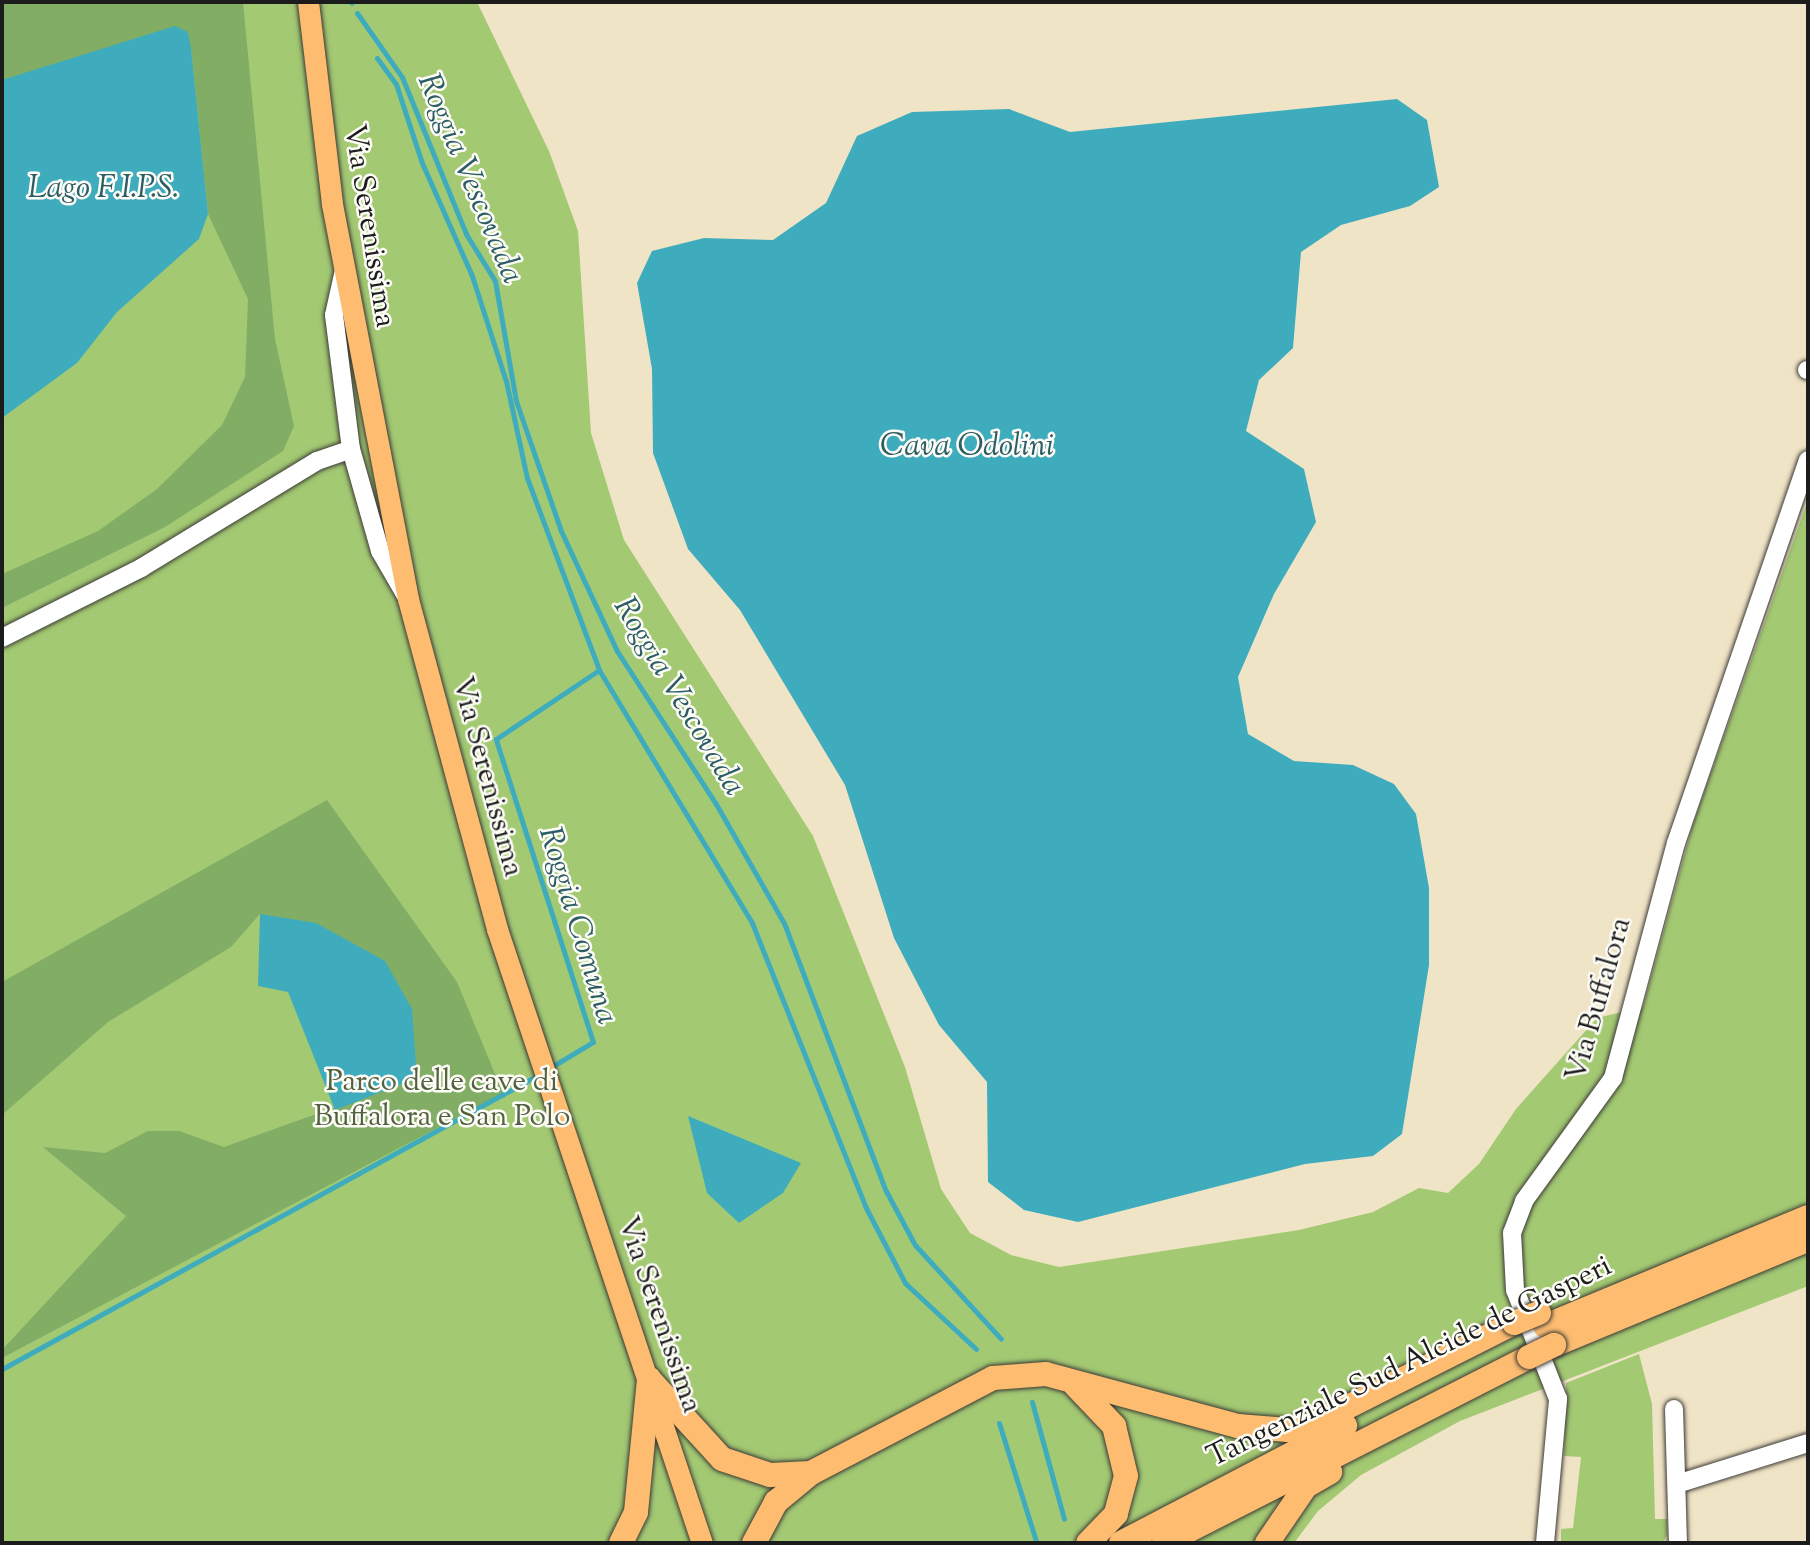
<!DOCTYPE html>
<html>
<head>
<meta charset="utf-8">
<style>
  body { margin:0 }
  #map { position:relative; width:1810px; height:1545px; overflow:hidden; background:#f0e4c6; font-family:"Sorts Mill Goudy",serif }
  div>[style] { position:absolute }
  .green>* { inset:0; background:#a3c973 }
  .forest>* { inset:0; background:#82ad65 }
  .water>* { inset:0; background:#3facbd }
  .stream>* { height:5px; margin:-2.5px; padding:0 2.5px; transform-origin:2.5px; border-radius:2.5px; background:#3facbd }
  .roads { filter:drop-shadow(0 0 2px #3c3a36) drop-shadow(0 0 2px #3c3a36) }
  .minor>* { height:18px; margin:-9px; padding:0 9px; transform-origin:9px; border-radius:9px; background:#fff }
  .major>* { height:21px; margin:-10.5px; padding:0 10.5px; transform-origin:10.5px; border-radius:10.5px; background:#fdbc70 }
  .highway>* { height:24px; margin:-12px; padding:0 12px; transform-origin:12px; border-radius:12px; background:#fdbc70 }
  .bridges { filter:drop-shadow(0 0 2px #3c3a36) drop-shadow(0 0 2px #3c3a36) }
  .highway-bridge>* { height:24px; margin:-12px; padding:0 12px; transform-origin:12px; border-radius:12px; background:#fdbc70 }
  span { translate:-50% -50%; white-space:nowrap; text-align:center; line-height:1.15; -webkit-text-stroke:5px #fdfcf7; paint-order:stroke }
  .street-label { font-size:30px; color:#1c1c1c }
  .park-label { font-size:30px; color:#52613f }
  .water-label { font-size:32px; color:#2c5d64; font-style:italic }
  .frame { position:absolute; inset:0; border:4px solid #1c1c1c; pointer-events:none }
</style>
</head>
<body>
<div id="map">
  <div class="green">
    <div style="clip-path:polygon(2px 2px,477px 2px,549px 151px,578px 231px,591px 433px,624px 540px,813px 836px,905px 1067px,941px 1189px,970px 1233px,1011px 1255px,1059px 1267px,1299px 1230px,1373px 1212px,1419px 1188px,1448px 1193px,1479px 1164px,1516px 1109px,1597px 1018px,1643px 1007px,1693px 824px,1808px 500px,1808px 1286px,1460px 1421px,1361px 1475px,1318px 1511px,1294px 1543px,2px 1543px)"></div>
    <div style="clip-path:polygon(1639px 1354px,1652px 1404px,1655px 1519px,1667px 1519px,1667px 1535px,1663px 1543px,1561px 1543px,1561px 1529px,1573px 1528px,1581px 1457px,1564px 1456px,1566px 1383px)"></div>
  </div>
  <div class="forest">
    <div style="clip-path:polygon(2px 2px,243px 2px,275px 339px,294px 426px,283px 451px,165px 527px,2px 608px,2px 574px,98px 531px,157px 489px,222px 425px,245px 377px,248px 299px,208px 214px,191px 48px,2px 80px)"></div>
    <div style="clip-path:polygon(327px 800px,457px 982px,505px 1098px,494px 1098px,2px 1358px,2px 1350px,126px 1216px,43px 1147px,105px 1153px,148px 1131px,179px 1131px,224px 1147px,417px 1078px,260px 914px,231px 947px,108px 1022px,2px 1115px,2px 982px)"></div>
  </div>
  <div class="water">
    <div style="clip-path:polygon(175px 26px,188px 32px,191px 48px,208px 214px,199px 239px,117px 312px,77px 363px,2px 418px,2px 80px)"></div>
    <div style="clip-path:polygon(1397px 99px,1427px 120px,1439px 187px,1410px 206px,1341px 225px,1301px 252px,1293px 348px,1259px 380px,1246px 431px,1304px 469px,1316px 522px,1274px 594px,1238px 677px,1248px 734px,1294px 761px,1353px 765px,1394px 784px,1416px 814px,1429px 888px,1429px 965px,1402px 1134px,1373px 1156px,1305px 1164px,1078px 1222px,1024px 1210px,988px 1182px,987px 1082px,939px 1025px,894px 938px,845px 785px,740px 610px,688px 549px,653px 453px,652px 369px,637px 283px,652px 251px,704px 238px,773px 240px,826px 203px,857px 136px,912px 112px,1009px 109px,1070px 132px)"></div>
    <div style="clip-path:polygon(260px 914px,316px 923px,385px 961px,412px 1009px,417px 1078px,335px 1110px,288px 992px,258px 986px)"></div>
    <div style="clip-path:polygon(688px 1116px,801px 1163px,783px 1193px,739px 1223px,707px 1193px)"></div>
  </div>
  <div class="stream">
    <div style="left:351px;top:2px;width:1px;rotate:45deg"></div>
    <div style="left:357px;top:13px;width:78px;rotate:54.9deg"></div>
    <div style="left:402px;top:77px;width:170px;rotate:67.8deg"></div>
    <div style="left:466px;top:234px;width:55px;rotate:58.3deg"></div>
    <div style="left:495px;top:281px;width:122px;rotate:80.1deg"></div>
    <div style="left:516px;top:401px;width:138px;rotate:70.9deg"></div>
    <div style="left:561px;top:531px;width:132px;rotate:65deg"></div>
    <div style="left:617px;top:651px;width:182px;rotate:57.1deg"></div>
    <div style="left:716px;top:804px;width:137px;rotate:60.3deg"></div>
    <div style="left:784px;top:923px;width:287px;rotate:69.2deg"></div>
    <div style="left:886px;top:1191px;width:61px;rotate:61.8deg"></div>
    <div style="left:915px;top:1245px;width:127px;rotate:47.5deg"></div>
    <div style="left:377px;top:58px;width:32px;rotate:54deg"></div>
    <div style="left:396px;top:84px;width:83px;rotate:71.8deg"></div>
    <div style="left:422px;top:163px;width:124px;rotate:66.1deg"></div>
    <div style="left:472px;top:276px;width:110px;rotate:72.1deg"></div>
    <div style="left:506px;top:381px;width:99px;rotate:77.8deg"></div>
    <div style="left:527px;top:478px;width:205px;rotate:69.4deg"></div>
    <div style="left:599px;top:670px;width:296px;rotate:58.8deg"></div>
    <div style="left:752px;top:923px;width:305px;rotate:68.2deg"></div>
    <div style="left:865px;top:1206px;width:87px;rotate:62.5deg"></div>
    <div style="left:905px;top:1283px;width:97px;rotate:42.9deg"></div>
    <div style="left:548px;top:1069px;width:52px;rotate:-31deg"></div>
    <div style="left:593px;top:1042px;width:318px;rotate:-107.8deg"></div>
    <div style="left:496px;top:739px;width:124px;rotate:-33.8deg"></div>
    <div style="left:2px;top:1369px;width:614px;rotate:-28.74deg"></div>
    <div style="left:1032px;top:1402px;width:121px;rotate:74.7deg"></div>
    <div style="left:999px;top:1423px;width:124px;rotate:72.6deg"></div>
  </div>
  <div class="roads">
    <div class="minor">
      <div style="left:344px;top:270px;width:46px;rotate:102.5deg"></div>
      <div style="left:334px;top:315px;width:135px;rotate:82.8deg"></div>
      <div style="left:351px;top:449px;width:106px;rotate:74.1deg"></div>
      <div style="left:380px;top:551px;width:52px;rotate:60deg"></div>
      <div style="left:1807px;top:370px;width:1px"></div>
      <div style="left:2px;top:638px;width:156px;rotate:-26.7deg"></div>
      <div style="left:141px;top:568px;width:206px;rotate:-31.3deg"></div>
      <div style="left:317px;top:461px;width:36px;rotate:-19deg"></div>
      <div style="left:1674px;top:1409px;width:134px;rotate:88.3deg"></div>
      <div style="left:1677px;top:1484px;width:137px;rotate:-17.4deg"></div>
      <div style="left:1545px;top:1543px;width:145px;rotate:-84.8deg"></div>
      <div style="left:1558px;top:1399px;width:117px;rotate:-111.5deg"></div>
      <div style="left:1515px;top:1290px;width:57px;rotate:-93deg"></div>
      <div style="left:1512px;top:1233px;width:34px;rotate:-69deg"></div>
      <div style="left:1524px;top:1201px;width:152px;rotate:-54.1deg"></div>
      <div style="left:1613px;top:1078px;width:243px;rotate:-75deg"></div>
      <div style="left:1676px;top:843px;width:405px;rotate:-71deg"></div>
    </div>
    <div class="major">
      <div style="left:308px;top:2px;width:203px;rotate:83.2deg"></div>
      <div style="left:332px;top:204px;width:402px;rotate:79.1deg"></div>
      <div style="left:408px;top:599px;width:342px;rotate:74.9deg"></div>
      <div style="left:497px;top:929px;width:647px;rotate:71.54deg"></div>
    </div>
    <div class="highway">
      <div style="left:1545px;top:1326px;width:285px;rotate:-22.5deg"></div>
      <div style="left:1554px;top:1345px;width:275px;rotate:-22.5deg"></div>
      <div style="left:649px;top:1379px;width:108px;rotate:47.6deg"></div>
      <div style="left:722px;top:1459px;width:51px;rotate:18.4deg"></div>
      <div style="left:770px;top:1475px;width:41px;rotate:-2.8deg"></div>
      <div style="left:1075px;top:1385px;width:57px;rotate:46.4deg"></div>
      <div style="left:1114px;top:1426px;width:51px;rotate:76.5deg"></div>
      <div style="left:1126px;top:1476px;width:39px;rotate:105deg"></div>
      <div style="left:1116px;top:1514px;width:40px;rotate:134deg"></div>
      <div style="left:621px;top:1543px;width:34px;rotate:-64deg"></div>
      <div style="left:636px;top:1512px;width:134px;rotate:-84.4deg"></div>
      <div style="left:754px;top:1543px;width:47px;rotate:-61.8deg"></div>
      <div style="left:776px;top:1502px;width:45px;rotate:-39.6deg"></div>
      <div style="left:811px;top:1473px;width:205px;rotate:-27.6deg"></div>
      <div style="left:993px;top:1378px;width:53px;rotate:-4.3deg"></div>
      <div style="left:1046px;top:1374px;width:199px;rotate:15.2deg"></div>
      <div style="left:1238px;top:1426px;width:50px;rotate:4.6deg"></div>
      <div style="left:1288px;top:1430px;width:27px;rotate:-13deg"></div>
      <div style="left:1314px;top:1424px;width:224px;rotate:-26.8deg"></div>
      <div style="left:1121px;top:1543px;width:253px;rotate:-27.6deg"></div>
      <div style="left:1164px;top:1543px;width:410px;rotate:-27deg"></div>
      <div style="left:1267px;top:1543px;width:69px;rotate:-55.6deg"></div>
      <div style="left:1306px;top:1486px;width:28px;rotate:-30deg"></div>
    </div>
  </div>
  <div class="bridges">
    <div class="highway-bridge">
      <div style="left:1514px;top:1323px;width:27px;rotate:-22deg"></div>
      <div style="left:1529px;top:1357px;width:28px;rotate:-26deg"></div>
    </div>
  </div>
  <div class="street-label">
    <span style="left:368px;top:226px;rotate:81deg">Via Serenissima</span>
    <span style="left:486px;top:777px;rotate:75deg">Via Serenissima</span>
    <span style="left:1600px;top:1000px;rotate:-74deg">Via Buffalora</span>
    <span style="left:658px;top:1315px;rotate:71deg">Via Serenissima</span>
    <span style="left:1410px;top:1363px;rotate:-26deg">Tangenziale Sud Alcide de Gasperi</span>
  </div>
  <div class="park-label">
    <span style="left:442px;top:1100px">Parco delle cave di<br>Buffalora e San Polo</span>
  </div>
  <div class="water-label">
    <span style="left:469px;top:179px;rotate:67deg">Roggia Vescovada</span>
    <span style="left:103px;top:189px">Lago F.I.P.S.</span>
    <span style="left:967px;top:447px">Cava Odolini</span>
    <span style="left:678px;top:697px;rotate:59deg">Roggia Vescovada</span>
    <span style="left:577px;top:926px;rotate:73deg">Roggia Comuna</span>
  </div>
  <div class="frame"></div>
</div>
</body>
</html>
